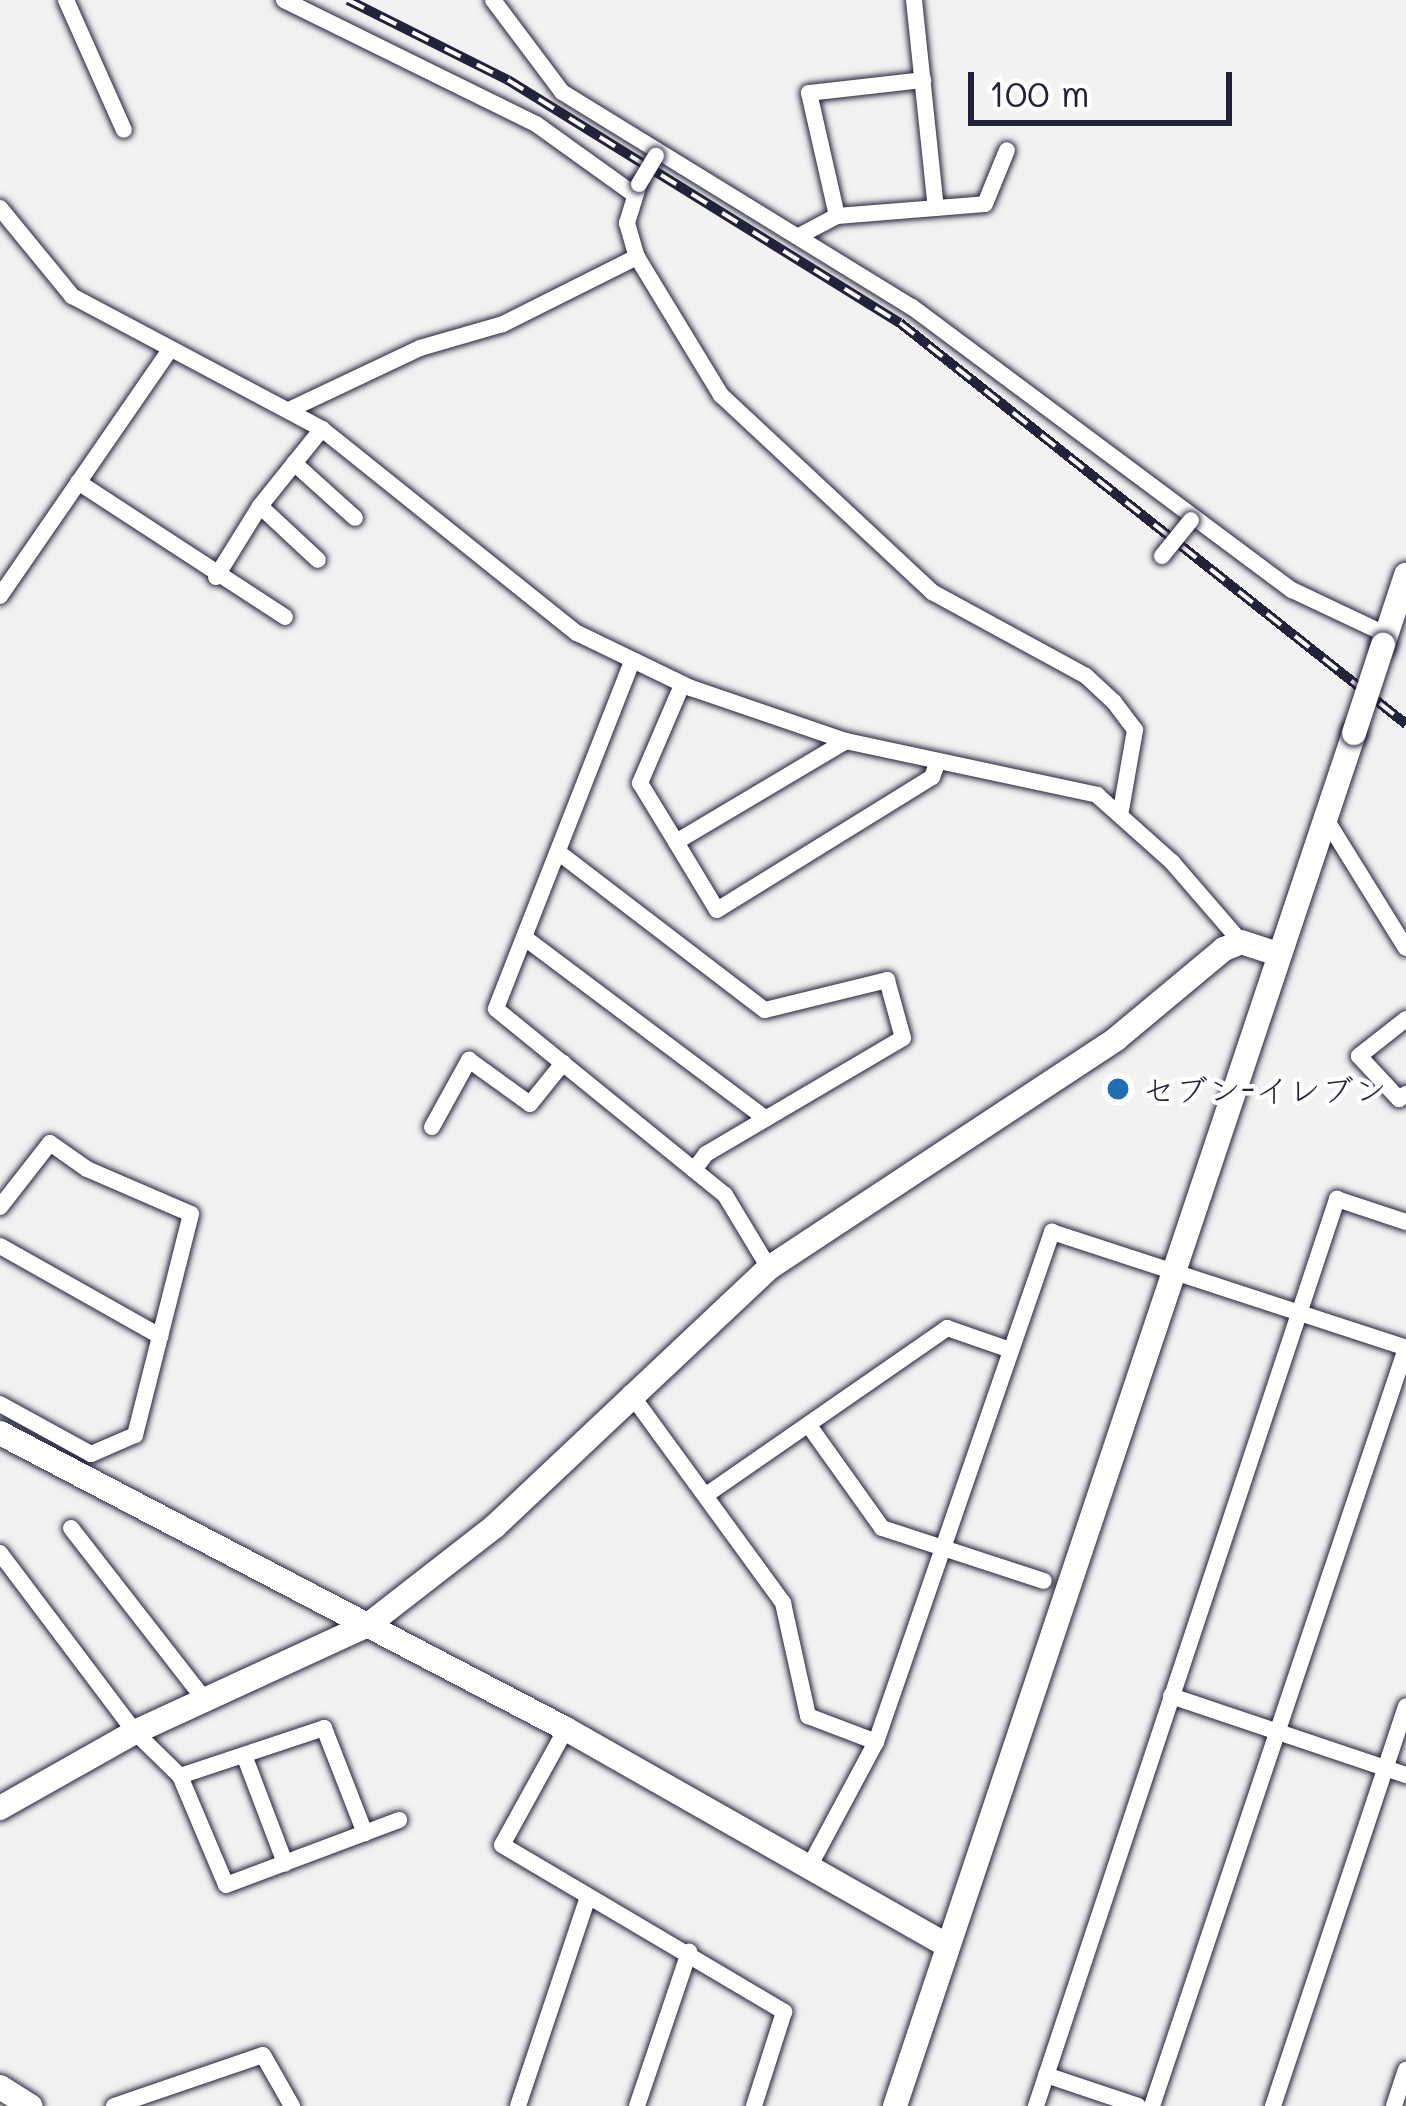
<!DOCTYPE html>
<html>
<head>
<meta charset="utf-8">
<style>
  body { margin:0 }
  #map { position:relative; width:1406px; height:2106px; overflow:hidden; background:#f2f2f3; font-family:Mali,"Klee One",sans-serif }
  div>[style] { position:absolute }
  .roads { filter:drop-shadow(0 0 3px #22223b) drop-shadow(0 0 3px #22223b) }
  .street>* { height:16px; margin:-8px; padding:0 8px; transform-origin:8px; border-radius:8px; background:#fff }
  .secondary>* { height:24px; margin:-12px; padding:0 12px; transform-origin:12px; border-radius:12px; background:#fff }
  .rail>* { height:10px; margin-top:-5px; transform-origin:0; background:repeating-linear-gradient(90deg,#fff 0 18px,#22223b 0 36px); box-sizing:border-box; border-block:3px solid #22223b }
  .bridges { filter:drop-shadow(0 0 3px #22223b) drop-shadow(0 0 3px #22223b) }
  .street-bridge>* { height:16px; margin:-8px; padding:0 8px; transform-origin:8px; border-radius:8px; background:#fff }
  .secondary-bridge>* { height:24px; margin:-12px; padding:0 12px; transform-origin:12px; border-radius:12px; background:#fff }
  .dots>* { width:33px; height:33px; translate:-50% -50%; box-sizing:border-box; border:6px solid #fff; border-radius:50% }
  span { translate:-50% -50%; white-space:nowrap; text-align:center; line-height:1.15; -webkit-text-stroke:9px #fff; paint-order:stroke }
  .poi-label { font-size:33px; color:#22223b }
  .left { translate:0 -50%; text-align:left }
  .scale { position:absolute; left:968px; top:72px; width:264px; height:54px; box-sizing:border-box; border:6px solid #22223b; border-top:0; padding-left:15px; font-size:36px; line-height:42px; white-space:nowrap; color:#22223b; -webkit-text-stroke:9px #fff; paint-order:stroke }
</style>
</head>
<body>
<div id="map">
  <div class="roads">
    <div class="street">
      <div style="left:66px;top:0;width:142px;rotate:66deg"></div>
      <div style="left:284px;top:0;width:281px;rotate:26.2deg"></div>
      <div style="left:536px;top:124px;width:118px;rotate:35.7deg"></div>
      <div style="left:493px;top:0;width:115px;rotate:53.1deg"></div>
      <div style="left:562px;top:92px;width:411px;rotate:31.6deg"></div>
      <div style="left:912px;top:307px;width:474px;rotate:36.7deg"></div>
      <div style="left:1292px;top:590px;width:105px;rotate:25.3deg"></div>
      <div style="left:914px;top:0;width:209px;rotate:84deg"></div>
      <div style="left:639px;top:184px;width:41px;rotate:107.1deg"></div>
      <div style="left:627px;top:223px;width:35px;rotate:74deg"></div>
      <div style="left:637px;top:257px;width:162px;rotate:58.7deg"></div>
      <div style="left:721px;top:395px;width:289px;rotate:43deg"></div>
      <div style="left:932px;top:592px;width:175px;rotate:28.6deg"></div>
      <div style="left:1086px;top:676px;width:38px;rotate:43deg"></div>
      <div style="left:1114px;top:702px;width:35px;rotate:53deg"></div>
      <div style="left:1135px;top:730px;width:81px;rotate:99.9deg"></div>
      <div style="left:0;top:208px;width:114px;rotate:50.7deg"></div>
      <div style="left:72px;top:296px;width:283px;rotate:28deg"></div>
      <div style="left:322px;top:429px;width:327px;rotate:38.7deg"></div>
      <div style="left:577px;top:633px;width:127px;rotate:25.8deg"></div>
      <div style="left:691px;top:688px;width:164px;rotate:18.9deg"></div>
      <div style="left:846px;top:741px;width:257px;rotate:12.1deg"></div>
      <div style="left:1097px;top:795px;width:101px;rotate:41.8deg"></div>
      <div style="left:1172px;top:862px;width:106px;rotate:49.2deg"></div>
      <div style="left:837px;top:216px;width:126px;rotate:-102.8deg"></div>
      <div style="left:809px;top:93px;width:115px;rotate:-6.5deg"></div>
      <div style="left:799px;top:236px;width:43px;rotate:-27.8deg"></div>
      <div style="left:837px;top:216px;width:148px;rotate:-4.6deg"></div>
      <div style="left:985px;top:204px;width:58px;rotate:-67.8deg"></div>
      <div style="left:289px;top:410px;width:145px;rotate:-25.3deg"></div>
      <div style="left:420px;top:348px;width:86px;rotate:-16.1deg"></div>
      <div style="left:503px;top:324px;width:150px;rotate:-26.6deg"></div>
      <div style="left:294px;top:463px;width:82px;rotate:42deg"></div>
      <div style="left:78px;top:482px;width:247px;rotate:33.1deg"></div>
      <div style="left:260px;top:506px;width:79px;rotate:43deg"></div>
      <div style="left:216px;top:577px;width:84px;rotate:-58.2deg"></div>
      <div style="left:260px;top:506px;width:99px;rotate:-51.2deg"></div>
      <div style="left:0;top:596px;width:298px;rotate:-55.4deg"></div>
      <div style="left:631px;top:664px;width:370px;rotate:111.4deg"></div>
      <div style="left:496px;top:1009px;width:295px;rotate:39.1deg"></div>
      <div style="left:725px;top:1195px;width:85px;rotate:58.9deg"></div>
      <div style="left:846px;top:741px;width:198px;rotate:149.3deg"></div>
      <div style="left:676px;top:842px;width:79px;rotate:58.9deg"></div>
      <div style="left:717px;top:910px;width:253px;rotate:-31.7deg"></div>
      <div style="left:932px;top:777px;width:17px;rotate:-69deg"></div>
      <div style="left:1324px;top:816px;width:155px;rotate:58.2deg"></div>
      <div style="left:676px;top:842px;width:69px;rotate:-121.4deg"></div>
      <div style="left:640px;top:783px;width:107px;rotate:-66.8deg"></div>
      <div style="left:558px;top:852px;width:260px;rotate:37.4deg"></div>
      <div style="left:765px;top:1010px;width:126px;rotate:-13.8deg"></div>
      <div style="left:887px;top:980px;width:60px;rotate:74.6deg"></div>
      <div style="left:903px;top:1038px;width:229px;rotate:149.5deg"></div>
      <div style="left:706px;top:1154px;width:20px;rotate:127deg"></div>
      <div style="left:525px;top:938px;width:301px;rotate:36.9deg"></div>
      <div style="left:1406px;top:1019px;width:60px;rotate:141.8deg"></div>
      <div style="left:1359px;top:1056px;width:59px;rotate:47.1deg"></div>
      <div style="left:1399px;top:1099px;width:9px;rotate:-36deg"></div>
      <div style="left:432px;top:1127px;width:77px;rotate:-61.1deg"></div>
      <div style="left:469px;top:1060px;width:75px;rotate:35.8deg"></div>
      <div style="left:530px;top:1104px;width:53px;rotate:-51.2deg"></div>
      <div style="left:0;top:1207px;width:81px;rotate:-52deg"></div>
      <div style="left:50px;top:1143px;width:45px;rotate:35.1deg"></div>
      <div style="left:87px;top:1169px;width:113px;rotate:23.4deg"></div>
      <div style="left:191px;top:1214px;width:228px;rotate:104.2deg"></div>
      <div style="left:135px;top:1435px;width:48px;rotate:156.6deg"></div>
      <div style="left:91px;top:1454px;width:104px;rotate:-151.2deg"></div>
      <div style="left:0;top:1246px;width:184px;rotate:29.4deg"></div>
      <div style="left:630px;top:1393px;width:260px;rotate:53.9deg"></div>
      <div style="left:783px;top:1603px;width:116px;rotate:77.5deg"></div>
      <div style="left:808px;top:1716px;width:73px;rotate:20.9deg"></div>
      <div style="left:810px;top:1427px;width:124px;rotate:54.5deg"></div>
      <div style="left:882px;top:1528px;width:170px;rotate:18.1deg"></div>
      <div style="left:709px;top:1493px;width:290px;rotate:-34.7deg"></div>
      <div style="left:947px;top:1328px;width:67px;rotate:19.2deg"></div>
      <div style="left:71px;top:1528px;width:217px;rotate:52.1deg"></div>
      <div style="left:0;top:1553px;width:224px;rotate:53deg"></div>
      <div style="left:135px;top:1732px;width:63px;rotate:44.4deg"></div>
      <div style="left:180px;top:1776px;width:118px;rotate:67.1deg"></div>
      <div style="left:226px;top:1885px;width:185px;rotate:-20.6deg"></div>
      <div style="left:1171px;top:1696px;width:248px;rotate:18.6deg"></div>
      <div style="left:566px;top:1729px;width:132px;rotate:118.9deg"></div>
      <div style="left:502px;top:1845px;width:328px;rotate:30.6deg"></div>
      <div style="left:784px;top:2012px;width:99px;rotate:107.7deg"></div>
      <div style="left:244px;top:1755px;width:116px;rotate:69.2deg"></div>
      <div style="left:180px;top:1776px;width:152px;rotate:-18.4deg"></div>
      <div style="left:324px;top:1728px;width:113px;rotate:68.7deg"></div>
      <div style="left:808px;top:1869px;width:144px;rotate:-61.8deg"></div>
      <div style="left:876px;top:1742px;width:540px;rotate:-70.96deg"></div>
      <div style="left:1052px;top:1232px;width:373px;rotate:18.1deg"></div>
      <div style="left:1046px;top:2075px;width:97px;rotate:18.6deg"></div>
      <div style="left:114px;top:2106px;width:157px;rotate:-18.9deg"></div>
      <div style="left:263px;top:2055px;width:59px;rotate:60.4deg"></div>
      <div style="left:518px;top:2106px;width:220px;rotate:-71.5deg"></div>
      <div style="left:637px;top:2106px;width:163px;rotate:-71.3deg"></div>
      <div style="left:1036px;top:2106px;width:956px;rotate:-71.64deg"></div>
      <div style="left:1337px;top:1199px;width:73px;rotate:18.4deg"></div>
      <div style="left:1152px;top:2106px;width:799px;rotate:-71.47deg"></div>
      <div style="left:1273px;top:2106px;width:421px;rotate:-71.6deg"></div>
      <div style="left:1394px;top:2106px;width:38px;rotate:-72deg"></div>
    </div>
    <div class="secondary">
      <div style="left:1383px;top:645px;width:74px;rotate:-71.8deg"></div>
      <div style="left:0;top:1433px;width:639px;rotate:27.61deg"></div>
      <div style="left:566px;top:1729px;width:439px;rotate:29.6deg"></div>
      <div style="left:0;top:1808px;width:155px;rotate:-29.4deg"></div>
      <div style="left:135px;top:1732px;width:256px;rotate:-24.7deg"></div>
      <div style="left:368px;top:1625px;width:161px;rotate:-37.9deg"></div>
      <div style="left:495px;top:1526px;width:376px;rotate:-43.3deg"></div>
      <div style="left:769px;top:1268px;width:416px;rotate:-33.4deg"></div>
      <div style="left:1116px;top:1039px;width:141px;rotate:-39.8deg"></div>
      <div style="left:1224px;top:949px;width:18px;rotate:-22deg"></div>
      <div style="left:1241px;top:942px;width:35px;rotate:18deg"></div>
      <div style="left:0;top:2087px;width:36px;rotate:32deg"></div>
      <div style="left:895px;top:2106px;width:1448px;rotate:-71.51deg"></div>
    </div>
  </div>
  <div class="rail">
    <div style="left:348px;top:0;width:179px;rotate:26.6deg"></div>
    <div style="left:508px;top:80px;width:461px;rotate:31.8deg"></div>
    <div style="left:900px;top:323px;width:646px;rotate:38.4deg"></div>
  </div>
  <div class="bridges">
    <div class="street-bridge">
      <div style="left:639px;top:184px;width:33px;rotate:-59deg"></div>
      <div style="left:1162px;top:556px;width:46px;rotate:-51.1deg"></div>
    </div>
    <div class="secondary-bridge">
      <div style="left:1354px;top:733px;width:93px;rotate:-71.8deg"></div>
    </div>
  </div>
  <div class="dots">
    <div style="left:1118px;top:1089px;background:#1f6fb2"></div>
  </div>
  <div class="poi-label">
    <span class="left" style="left:1142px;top:1089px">セブン-イレブン</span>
  </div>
  <div class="scale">100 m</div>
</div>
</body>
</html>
